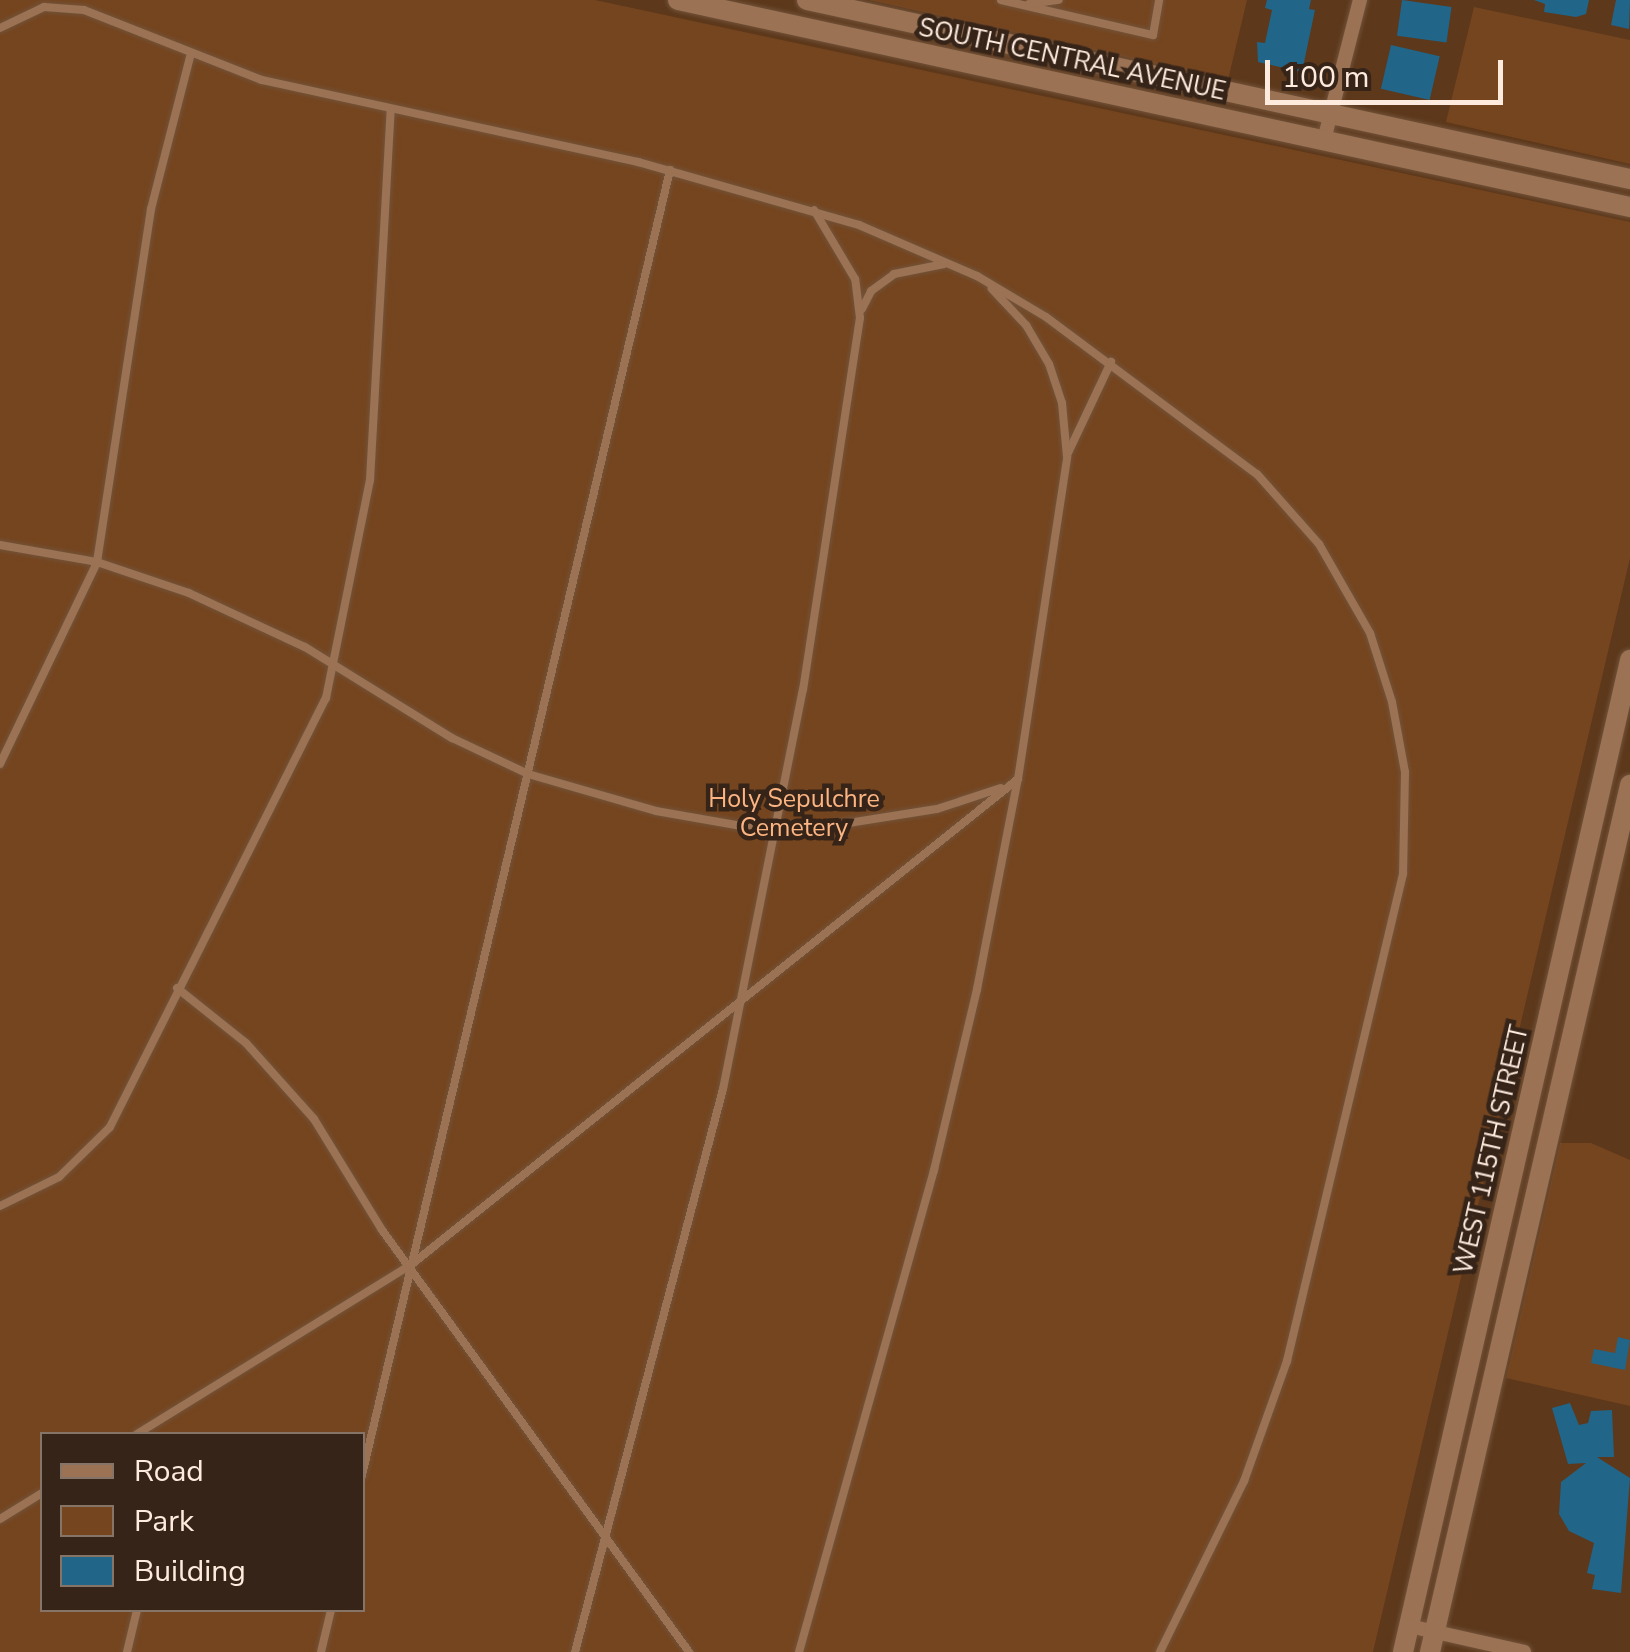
<!DOCTYPE html>
<html>
<head>
<meta charset="utf-8">
<style>
  body { margin:0 }
  #map { position:relative; width:1630px; height:1652px; overflow:hidden; background:#5d381b; font-family:"Nunito Sans",sans-serif }
  div>[style] { position:absolute }
  .green>* { inset:0; background:#75451f }
  .building>* { inset:0; background:#216589; transform-origin:0 0 }
  .roads { filter:drop-shadow(0 0 2px #72533a) drop-shadow(0 0 2px #72533a) }
  .lane>* { height:8px; margin:-4px; padding:0 4px; transform-origin:4px; border-radius:4px; background:#9b7254 }
  .street>* { height:14px; margin:-7px; padding:0 7px; transform-origin:7px; border-radius:7px; background:#9b7254 }
  .secondary>* { height:20px; margin:-10px; padding:0 10px; transform-origin:10px; border-radius:10px; background:#9b7254 }
  span { translate:-50% -50%; white-space:nowrap; text-align:center; line-height:1.15; -webkit-text-stroke:9px #362418; paint-order:stroke }
  .street-label { font-size:25px; color:#feebde }
  .park-label { font-size:25px; color:#fcb582 }
  .legend { position:absolute; left:40px; top:1432px; width:325px; height:180px; box-sizing:border-box; background:#362418; border:2px solid #867467; margin:0; padding:12px 18px; list-style:none; font-size:30px; color:#feebde }
  .legend li { display:flex; align-items:center; gap:20px; height:50px }
  .legend b { width:50px; border:2px solid #867467 }
  .scale { position:absolute; left:1265px; top:60px; width:238px; height:45px; box-sizing:border-box; border:5px solid #feebde; border-top:0; padding-left:12px; font-size:30px; line-height:35px; white-space:nowrap; color:#feebde; -webkit-text-stroke:8px #362418; paint-order:stroke }
</style>
</head>
<body>
<div id="map">
  <div class="green">
    <div style="clip-path:polygon(evenodd,0 0,595px 0,1630px 222px,1630px 558px,1373px 1652px,0 1652px,0 0,42px 1434px,362px 1434px,362px 1610px,42px 1610px,42px 1434px)"></div>
    <div style="clip-path:polygon(869px 0,1247px 0,1228px 80px)"></div>
    <div style="clip-path:polygon(1474px 7px,1630px 40px,1630px 164px,1446px 122px)"></div>
    <div style="clip-path:polygon(1560px 1143px,1591px 1143px,1630px 1160px,1630px 1406px,1506px 1378px)"></div>
  </div>
  <div class="building">
    <div style="clip-path:polygon(1267px 0,1311px 0,1309px 9px,1315px 10px,1302px 72px,1258px 62px,1257px 42px,1265px 43px,1272px 10px,1265px 8px)"></div>
    <div style="left:1402px;top:0;width:50px;height:36px;rotate:8deg"></div>
    <div style="clip-path:polygon(1534px 0,1589px 0,1586px 14px,1576px 17px,1544px 12px,1545px 4px)"></div>
    <div style="clip-path:polygon(1616px 0,1630px 0,1629px 29px,1611px 25px)"></div>
    <div style="left:1391px;top:45px;width:50px;height:45px;rotate:13deg"></div>
    <div style="clip-path:polygon(1618px 1337px,1630px 1340px,1625px 1370px,1591px 1363px,1594px 1349px,1615px 1353px)"></div>
    <div style="clip-path:polygon(1570px 1403px,1579px 1425px,1588px 1423px,1591px 1411px,1612px 1410px,1614px 1457px,1597px 1457px,1630px 1478px,1621px 1593px,1592px 1589px,1595px 1575px,1587px 1573px,1594px 1543px,1569px 1531px,1559px 1514px,1561px 1482px,1586px 1463px,1568px 1464px,1552px 1408px)"></div>
  </div>
  <div class="roads">
    <div class="lane">
      <div style="left:1001px;top:0;width:156px;rotate:13deg"></div>
      <div style="left:1153px;top:35px;width:36px;rotate:-80deg"></div>
      <div style="left:1029px;top:4px;width:30px;rotate:-8deg"></div>
      <div style="left:0;top:28px;width:49px;rotate:-25.5deg"></div>
      <div style="left:44px;top:7px;width:40px;rotate:4.3deg"></div>
      <div style="left:84px;top:10px;width:191px;rotate:21.5deg"></div>
      <div style="left:262px;top:80px;width:385px;rotate:12.3deg"></div>
      <div style="left:638px;top:162px;width:230px;rotate:15.9deg"></div>
      <div style="left:859px;top:225px;width:129px;rotate:23.4deg"></div>
      <div style="left:977px;top:276px;width:80px;rotate:30.7deg"></div>
      <div style="left:1046px;top:317px;width:263px;rotate:36.7deg"></div>
      <div style="left:1257px;top:474px;width:94px;rotate:48.5deg"></div>
      <div style="left:1319px;top:544px;width:103px;rotate:60.2deg"></div>
      <div style="left:1370px;top:633px;width:72px;rotate:72.3deg"></div>
      <div style="left:1392px;top:702px;width:71px;rotate:79.5deg"></div>
      <div style="left:1405px;top:772px;width:102px;rotate:91.1deg"></div>
      <div style="left:1403px;top:874px;width:501px;rotate:103.4deg"></div>
      <div style="left:1287px;top:1361px;width:127px;rotate:109.7deg"></div>
      <div style="left:1244px;top:1481px;width:191px;rotate:116.2deg"></div>
      <div style="left:862px;top:309px;width:20px;rotate:-63deg"></div>
      <div style="left:871px;top:291px;width:29px;rotate:-36deg"></div>
      <div style="left:894px;top:274px;width:51px;rotate:-11.3deg"></div>
      <div style="left:1068px;top:453px;width:101px;rotate:-64.7deg"></div>
      <div style="left:0;top:545px;width:98px;rotate:9.9deg"></div>
      <div style="left:97px;top:562px;width:97px;rotate:18.6deg"></div>
      <div style="left:189px;top:593px;width:128px;rotate:25deg"></div>
      <div style="left:305px;top:647px;width:173px;rotate:31.8deg"></div>
      <div style="left:452px;top:738px;width:84px;rotate:25.3deg"></div>
      <div style="left:528px;top:774px;width:133px;rotate:16.1deg"></div>
      <div style="left:656px;top:811px;width:87px;rotate:9.9deg"></div>
      <div style="left:742px;top:826px;width:75px;rotate:1.5deg"></div>
      <div style="left:817px;top:828px;width:121px;rotate:-9deg"></div>
      <div style="left:937px;top:809px;width:67px;rotate:-18.2deg"></div>
      <div style="left:0;top:764px;width:224px;rotate:-64.3deg"></div>
      <div style="left:97px;top:562px;width:357px;rotate:-81.3deg"></div>
      <div style="left:151px;top:209px;width:157px;rotate:-75.6deg"></div>
      <div style="left:177px;top:988px;width:88px;rotate:38.6deg"></div>
      <div style="left:246px;top:1043px;width:102px;rotate:48.2deg"></div>
      <div style="left:314px;top:1119px;width:130px;rotate:58.5deg"></div>
      <div style="left:382px;top:1230px;width:522px;rotate:53.96deg"></div>
      <div style="left:0;top:1206px;width:66px;rotate:-26.2deg"></div>
      <div style="left:59px;top:1177px;width:71px;rotate:-44.4deg"></div>
      <div style="left:110px;top:1127px;width:480px;rotate:-63.3deg"></div>
      <div style="left:326px;top:698px;width:222px;rotate:-78.6deg"></div>
      <div style="left:370px;top:480px;width:371px;rotate:-86.8deg"></div>
      <div style="left:137px;top:1434px;width:323px;rotate:-31.7deg"></div>
      <div style="left:412px;top:1264px;width:776px;rotate:-38.67deg"></div>
      <div style="left:362px;top:1475px;width:1341px;rotate:-76.72deg"></div>
      <div style="left:0;top:1519px;width:49px;rotate:-31.8deg"></div>
      <div style="left:127px;top:1652px;width:43px;rotate:-76.6deg"></div>
      <div style="left:321px;top:1652px;width:43px;rotate:-76.6deg"></div>
      <div style="left:575px;top:1652px;width:582px;rotate:-75.27deg"></div>
      <div style="left:723px;top:1089px;width:407px;rotate:-78.7deg"></div>
      <div style="left:803px;top:690px;width:376px;rotate:-81.3deg"></div>
      <div style="left:860px;top:318px;width:39px;rotate:-97deg"></div>
      <div style="left:855px;top:279px;width:80px;rotate:-120.7deg"></div>
      <div style="left:799px;top:1652px;width:501px;rotate:-74.35deg"></div>
      <div style="left:934px;top:1170px;width:186px;rotate:-76.6deg"></div>
      <div style="left:977px;top:989px;width:214px;rotate:-79deg"></div>
      <div style="left:1018px;top:779px;width:326px;rotate:-81.3deg"></div>
      <div style="left:1067px;top:457px;width:54px;rotate:-95.3deg"></div>
      <div style="left:1062px;top:403px;width:41px;rotate:-108.4deg"></div>
      <div style="left:1049px;top:364px;width:45px;rotate:-120.5deg"></div>
      <div style="left:1026px;top:325px;width:50px;rotate:-133.4deg"></div>
    </div>
    <div class="street">
      <div style="left:1324px;top:140px;width:145px;rotate:-75.6deg"></div>
      <div style="left:1409px;top:1626px;width:118px;rotate:12.7deg"></div>
    </div>
    <div class="secondary">
      <div style="left:678px;top:0;width:974px;rotate:12.27deg"></div>
      <div style="left:807px;top:0;width:842px;rotate:12.27deg"></div>
      <div style="left:1403px;top:1652px;width:1018px;rotate:-77.11deg"></div>
      <div style="left:1430px;top:1652px;width:890px;rotate:-77.01deg"></div>
    </div>
  </div>
  <div class="street-label">
    <span style="left:1072px;top:60px;rotate:12deg">SOUTH CENTRAL AVENUE</span>
    <span style="left:1492px;top:1150px;rotate:-77deg">WEST 115TH STREET</span>
  </div>
  <div class="park-label">
    <span style="left:794px;top:814px">Holy Sepulchre<br>Cemetery</span>
  </div>
  <ul class="legend">
  <li><b style="height:12px;background:#9b7254"></b>Road</li>
  <li><b style="height:28px;background:#75451f"></b>Park</li>
  <li><b style="height:28px;background:#216589"></b>Building</li>
  </ul>
  <div class="scale">100 m</div>
</div>
</body>
</html>
